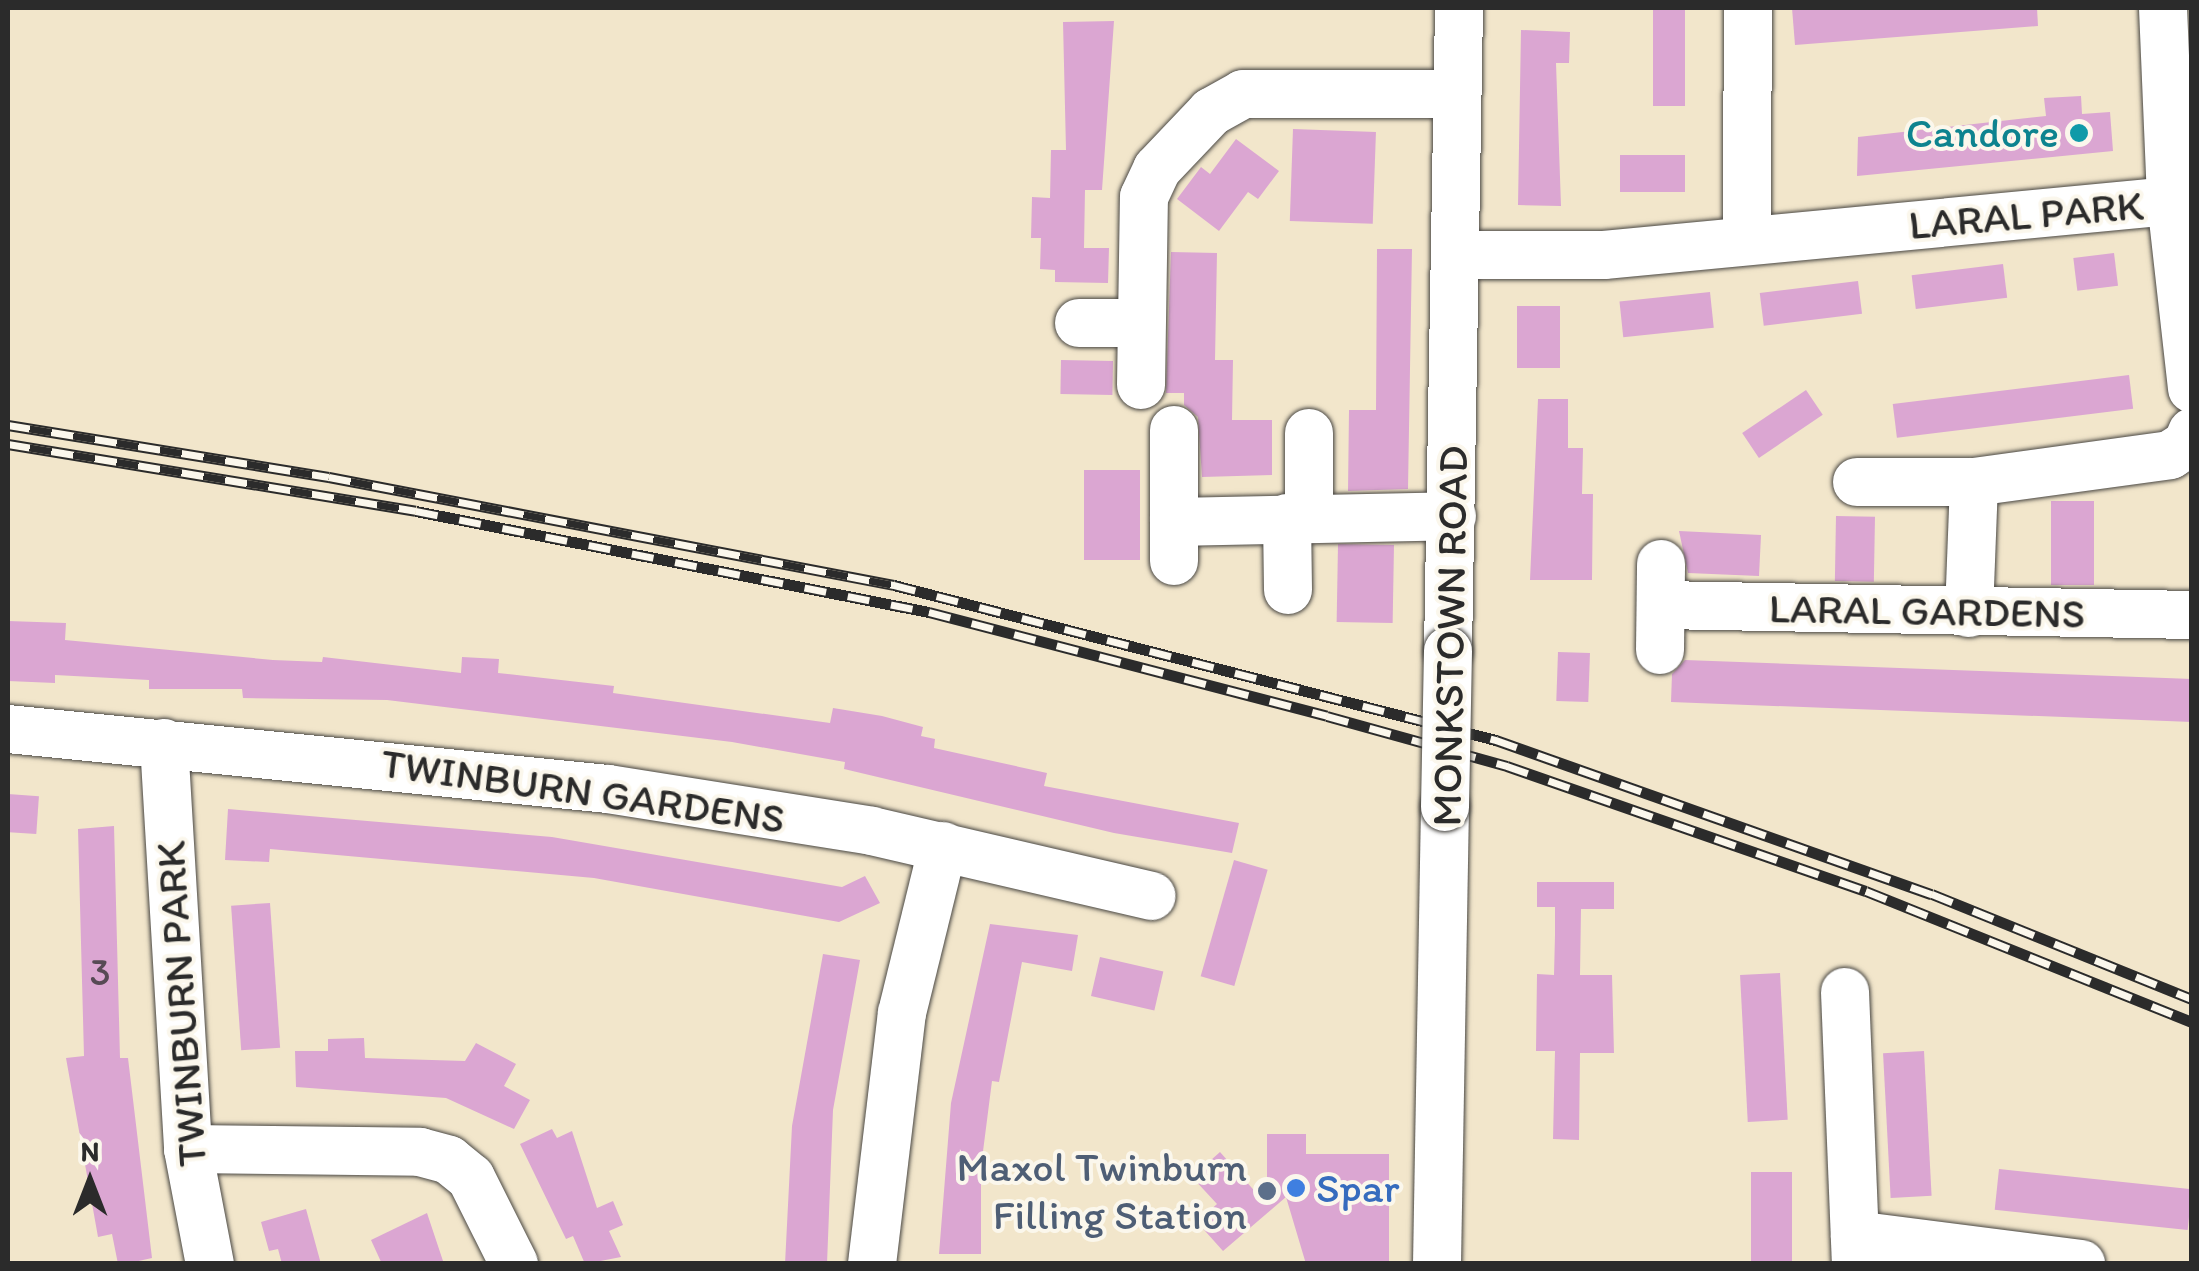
<!DOCTYPE html>
<html>
<head>
<meta charset="utf-8">
<style>
  body { margin:0 }
  #map { position:relative; width:2199px; height:1271px; overflow:hidden; background:#f2e6cb; font-family:Itim,sans-serif }
  div>[style] { position:absolute }
  .building>* { inset:0; background:#dba6d2; transform-origin:0 0 }
  .roads { filter:drop-shadow(0 0 2px #494743) drop-shadow(0 0 2px #494743) }
  .minor>* { height:48px; margin:-24px; padding:0 24px; transform-origin:24px; border-radius:24px; background:#fff }
  .rail>* { height:11px; margin-top:-5.5px; transform-origin:0; background:repeating-linear-gradient(90deg,#fbf7ec 0 22px,#2b2b2b 0 44px); box-sizing:border-box; border-block:2px solid #2b2b2b }
  .bridges { filter:drop-shadow(0 0 2px #494743) drop-shadow(0 0 2px #494743) }
  .minor-bridge>* { height:48px; margin:-24px; padding:0 24px; transform-origin:24px; border-radius:24px; background:#fff }
  .dots>* { width:28px; height:28px; translate:-50% -50%; box-sizing:border-box; border:5px solid #fbf7ec; border-radius:50% }
  span { translate:-50% -50%; white-space:nowrap; text-align:center; line-height:1.15; -webkit-text-stroke:8px #fbf7ec; paint-order:stroke }
  .number-label { font-size:38px; color:#574a55 }
  .number-label span { -webkit-text-stroke-width:0 }
  .culture-label { font-size:42px; color:#0d838f }
  .right { translate:-100% -50%; text-align:right }
  .street-label { font-size:42px; color:#2b2b2b }
  .service-label { font-size:42px; color:#4e5e75 }
  .shop-label { font-size:42px; color:#366cbe }
  .left { translate:0 -50%; text-align:left }
  .frame { position:absolute; inset:0; border:10px solid #2b2b2b; pointer-events:none }
  .north { position:absolute; left:40px; top:1131px; width:100px; height:100px; -webkit-text-stroke:8px #fbf7ec; paint-order:stroke; rotate:0deg; font-size:28px; font-weight:700; line-height:40px; text-align:center; color:#2b2b2b }
  .north::after { content:''; display:block; margin:auto; width:35px; height:45px; background:#2b2b2b; clip-path:polygon(50% 0,100% 100%,50% 72%,0 100%) }
</style>
</head>
<body>
<div id="map">
  <div class="building">
    <div style="left:1653px;top:8px;width:32px;height:98px"></div>
    <div style="clip-path:polygon(1792px 8px,2037px 8px,2038px 26px,1795px 45px)"></div>
    <div style="clip-path:polygon(1114px 21px,1102px 190px,1085px 190px,1084px 248px,1109px 248px,1108px 283px,1055px 282px,1055px 270px,1040px 269px,1041px 238px,1031px 238px,1032px 197px,1050px 198px,1051px 150px,1066px 150px,1063px 22px)"></div>
    <div style="clip-path:polygon(1521px 30px,1570px 32px,1569px 63px,1556px 63px,1561px 206px,1518px 205px)"></div>
    <div style="clip-path:polygon(2081px 96px,2082px 114px,2110px 112px,2113px 151px,1857px 176px,1858px 137px,2046px 116px,2044px 98px)"></div>
    <div style="left:1293px;top:129px;width:83px;height:92px;rotate:2deg"></div>
    <div style="clip-path:polygon(1236px 139px,1279px 171px,1258px 199px,1248px 192px,1219px 231px,1177px 199px,1201px 167px,1210px 174px)"></div>
    <div style="left:1620px;top:155px;width:65px;height:37px"></div>
    <div style="clip-path:polygon(1377px 249px,1412px 249px,1408px 489px,1348px 491px,1349px 410px,1376px 410px)"></div>
    <div style="clip-path:polygon(1171px 252px,1217px 253px,1215px 360px,1233px 360px,1232px 420px,1272px 420px,1272px 475px,1202px 477px,1198px 417px,1184px 405px,1184px 393px,1166px 393px)"></div>
    <div style="left:2114px;top:253px;width:33px;height:41px;rotate:83deg"></div>
    <div style="left:2003px;top:264px;width:34px;height:92px;rotate:83deg"></div>
    <div style="left:1858px;top:281px;width:33px;height:99px;rotate:83deg"></div>
    <div style="left:1710px;top:292px;width:36px;height:91px;rotate:84deg"></div>
    <div style="left:1517px;top:306px;width:43px;height:62px"></div>
    <div style="left:1061px;top:360px;width:52px;height:34px;rotate:1deg"></div>
    <div style="left:2129px;top:375px;width:34px;height:238px;rotate:83deg"></div>
    <div style="left:1806px;top:390px;width:30px;height:77px;rotate:56deg"></div>
    <div style="clip-path:polygon(1538px 399px,1568px 399px,1568px 448px,1583px 448px,1582px 494px,1593px 494px,1592px 580px,1530px 580px)"></div>
    <div style="left:1084px;top:470px;width:56px;height:90px"></div>
    <div style="left:2051px;top:501px;width:43px;height:84px"></div>
    <div style="left:1836px;top:516px;width:39px;height:65px;rotate:1deg"></div>
    <div style="clip-path:polygon(1679px 531px,1761px 535px,1759px 576px,1688px 573px)"></div>
    <div style="left:1394px;top:545px;width:78px;height:56px;rotate:91deg"></div>
    <div style="clip-path:polygon(8px 621px,66px 623px,65px 640px,273px 660px,322px 662px,323px 657px,461px 673px,462px 657px,499px 659px,498px 673px,614px 686px,613px 693px,830px 723px,833px 708px,882px 716px,923px 727px,921px 736px,935px 739px,934px 748px,1047px 773px,1044px 786px,1239px 823px,1232px 853px,1114px 833px,844px 769px,845px 762px,732px 742px,387px 700px,243px 698px,242px 689px,149px 689px,149px 680px,55px 675px,55px 683px,8px 681px)"></div>
    <div style="left:1558px;top:652px;width:32px;height:49px;rotate:2deg"></div>
    <div style="clip-path:polygon(1685px 660px,2192px 679px,2192px 722px,1671px 702px,1672px 674px)"></div>
    <div style="left:8px;top:794px;width:31px;height:38px;rotate:4deg"></div>
    <div style="clip-path:polygon(228px 809px,552px 837px,842px 887px,865px 876px,880px 903px,839px 922px,594px 878px,270px 849px,269px 862px,225px 860px)"></div>
    <div style="clip-path:polygon(114px 826px,120px 1058px,128px 1058px,152px 1258px,125px 1264px,118px 1264px,112px 1234px,98px 1237px,66px 1058px,84px 1056px,78px 829px)"></div>
    <div style="left:1234px;top:860px;width:35px;height:121px;rotate:16deg"></div>
    <div style="clip-path:polygon(1537px 882px,1614px 882px,1614px 909px,1581px 909px,1580px 975px,1612px 975px,1614px 1053px,1580px 1053px,1579px 1140px,1553px 1139px,1555px 1051px,1536px 1051px,1537px 974px,1554px 975px,1555px 935px,1555px 907px,1537px 907px)"></div>
    <div style="left:270px;top:903px;width:145px;height:39px;rotate:86deg"></div>
    <div style="clip-path:polygon(990px 924px,1078px 935px,1072px 971px,1022px 962px,999px 1082px,992px 1081px,981px 1167px,981px 1254px,939px 1254px,951px 1103px)"></div>
    <div style="clip-path:polygon(823px 954px,860px 960px,833px 1110px,827px 1264px,785px 1264px,792px 1126px)"></div>
    <div style="left:1100px;top:957px;width:65px;height:40px;rotate:13deg"></div>
    <div style="left:1780px;top:973px;width:147px;height:40px;rotate:87deg"></div>
    <div style="clip-path:polygon(364px 1038px,365px 1058px,465px 1061px,476px 1043px,516px 1064px,504px 1086px,530px 1100px,514px 1129px,446px 1098px,296px 1087px,295px 1051px,328px 1051px,328px 1039px)"></div>
    <div style="left:1924px;top:1051px;width:145px;height:41px;rotate:87deg"></div>
    <div style="clip-path:polygon(552px 1129px,557px 1138px,572px 1131px,597px 1208px,613px 1201px,623px 1225px,609px 1231px,621px 1257px,585px 1264px,573px 1236px,566px 1239px,520px 1144px)"></div>
    <div style="clip-path:polygon(1267px 1134px,1306px 1134px,1306px 1154px,1389px 1154px,1389px 1264px,1306px 1264px,1286px 1197px,1223px 1251px,1197px 1222px,1217px 1204px,1192px 1177px,1220px 1152px,1267px 1205px)"></div>
    <div style="left:1999px;top:1169px;width:194px;height:41px;rotate:6deg"></div>
    <div style="left:1751px;top:1172px;width:41px;height:92px"></div>
    <div style="clip-path:polygon(306px 1209px,321px 1264px,282px 1264px,278px 1249px,269px 1251px,261px 1222px)"></div>
    <div style="clip-path:polygon(427px 1213px,444px 1264px,382px 1264px,371px 1240px)"></div>
  </div>
  <div class="roads">
    <div class="minor">
      <div style="left:2163px;top:8px;width:193px;rotate:87.6deg"></div>
      <div style="left:2171px;top:201px;width:189px;rotate:83.6deg"></div>
      <div style="left:1747px;top:241px;width:233px;rotate:-89.8deg"></div>
      <div style="left:1457px;top:255px;width:147px"></div>
      <div style="left:1604px;top:255px;width:570px;rotate:-5.44deg"></div>
      <div style="left:1079px;top:323px;width:61px"></div>
      <div style="left:1141px;top:385px;width:188px;rotate:-89.1deg"></div>
      <div style="left:1144px;top:197px;width:31px;rotate:-65deg"></div>
      <div style="left:1157px;top:169px;width:79px;rotate:-46.5deg"></div>
      <div style="left:1211px;top:112px;width:37px;rotate:-29deg"></div>
      <div style="left:1243px;top:94px;width:214px"></div>
      <div style="left:1857px;top:482px;width:117px"></div>
      <div style="left:1974px;top:482px;width:198px;rotate:-7.8deg"></div>
      <div style="left:2170px;top:455px;width:20px;rotate:-33deg"></div>
      <div style="left:2187px;top:444px;width:13px;rotate:-67deg"></div>
      <div style="left:1287px;top:518px;width:72px;rotate:89.2deg"></div>
      <div style="left:1309px;top:518px;width:85px;rotate:-90deg"></div>
      <div style="left:1174px;top:522px;width:278px;rotate:-1.2deg"></div>
      <div style="left:1174px;top:561px;width:131px;rotate:-90deg"></div>
      <div style="left:1662px;top:605px;width:530px;rotate:1.08deg"></div>
      <div style="left:1969px;top:613px;width:131px;rotate:-87.8deg"></div>
      <div style="left:1660px;top:650px;width:86px;rotate:-89.3deg"></div>
      <div style="left:1448px;top:651px;width:643px;rotate:-89.02deg"></div>
      <div style="left:8px;top:729px;width:603px;rotate:5.71deg"></div>
      <div style="left:608px;top:789px;width:267px;rotate:9deg"></div>
      <div style="left:872px;top:831px;width:287px;rotate:13.1deg"></div>
      <div style="left:164px;top:743px;width:407px;rotate:86.6deg"></div>
      <div style="left:188px;top:1149px;width:117px;rotate:79.2deg"></div>
      <div style="left:1845px;top:992px;width:272px;rotate:87.7deg"></div>
      <div style="left:188px;top:1149px;width:232px;rotate:0.7deg"></div>
      <div style="left:420px;top:1152px;width:30px;rotate:15deg"></div>
      <div style="left:449px;top:1160px;width:28px;rotate:39deg"></div>
      <div style="left:471px;top:1178px;width:96px;rotate:63.4deg"></div>
      <div style="left:1855px;top:1235px;width:228px;rotate:7.3deg"></div>
      <div style="left:872px;top:1264px;width:253px;rotate:-83.2deg"></div>
      <div style="left:902px;top:1013px;width:172px;rotate:-76.2deg"></div>
      <div style="left:1437px;top:1264px;width:457px;rotate:-89deg"></div>
    </div>
  </div>
  <div class="rail">
    <div style="left:8px;top:425px;width:325px;rotate:9.2deg"></div>
    <div style="left:329px;top:477px;width:575px;rotate:10.82deg"></div>
    <div style="left:894px;top:585px;width:622px;rotate:14.44deg"></div>
    <div style="left:1496px;top:740px;width:462px;rotate:19.5deg"></div>
    <div style="left:1932px;top:894px;width:280px;rotate:22deg"></div>
    <div style="left:8px;top:444px;width:413px;rotate:9.3deg"></div>
    <div style="left:416px;top:511px;width:523px;rotate:11.14deg"></div>
    <div style="left:929px;top:612px;width:411px;rotate:14.6deg"></div>
    <div style="left:1327px;top:716px;width:187px;rotate:15.5deg"></div>
    <div style="left:1507px;top:766px;width:380px;rotate:19.2deg"></div>
    <div style="left:1866px;top:891px;width:351px;rotate:21.9deg"></div>
  </div>
  <div class="bridges">
    <div class="minor-bridge">
      <div style="left:1445px;top:807px;width:156px;rotate:-88.9deg"></div>
    </div>
  </div>
  <div class="dots">
    <div style="left:2079px;top:133px;background:#0f9aa8"></div>
    <div style="left:1296px;top:1188px;background:#3f7fe0"></div>
    <div style="left:1267px;top:1191px;background:#5c6f8a"></div>
  </div>
  <div class="number-label">
    <span style="left:100px;top:973px">3</span>
  </div>
  <div class="culture-label">
    <span class="right" style="left:2059px;top:133px">Candore</span>
  </div>
  <div class="street-label">
    <span style="left:2026px;top:215px;rotate:-5deg">LARAL PARK</span>
    <span style="left:1927px;top:611px;rotate:1deg">LARAL GARDENS</span>
    <span style="left:1450px;top:636px;rotate:-89deg">MONKSTOWN ROAD</span>
    <span style="left:583px;top:791px;rotate:8deg">TWINBURN GARDENS</span>
    <span style="left:181px;top:1004px;rotate:-94deg">TWINBURN PARK</span>
  </div>
  <div class="service-label">
    <span class="right" style="left:1247px;top:1191px">Maxol Twinburn<br>Filling Station</span>
  </div>
  <div class="shop-label">
    <span class="left" style="left:1316px;top:1188px">Spar</span>
  </div>
  <div class="frame"></div>
  <div class="north">N</div>
</div>
</body>
</html>
